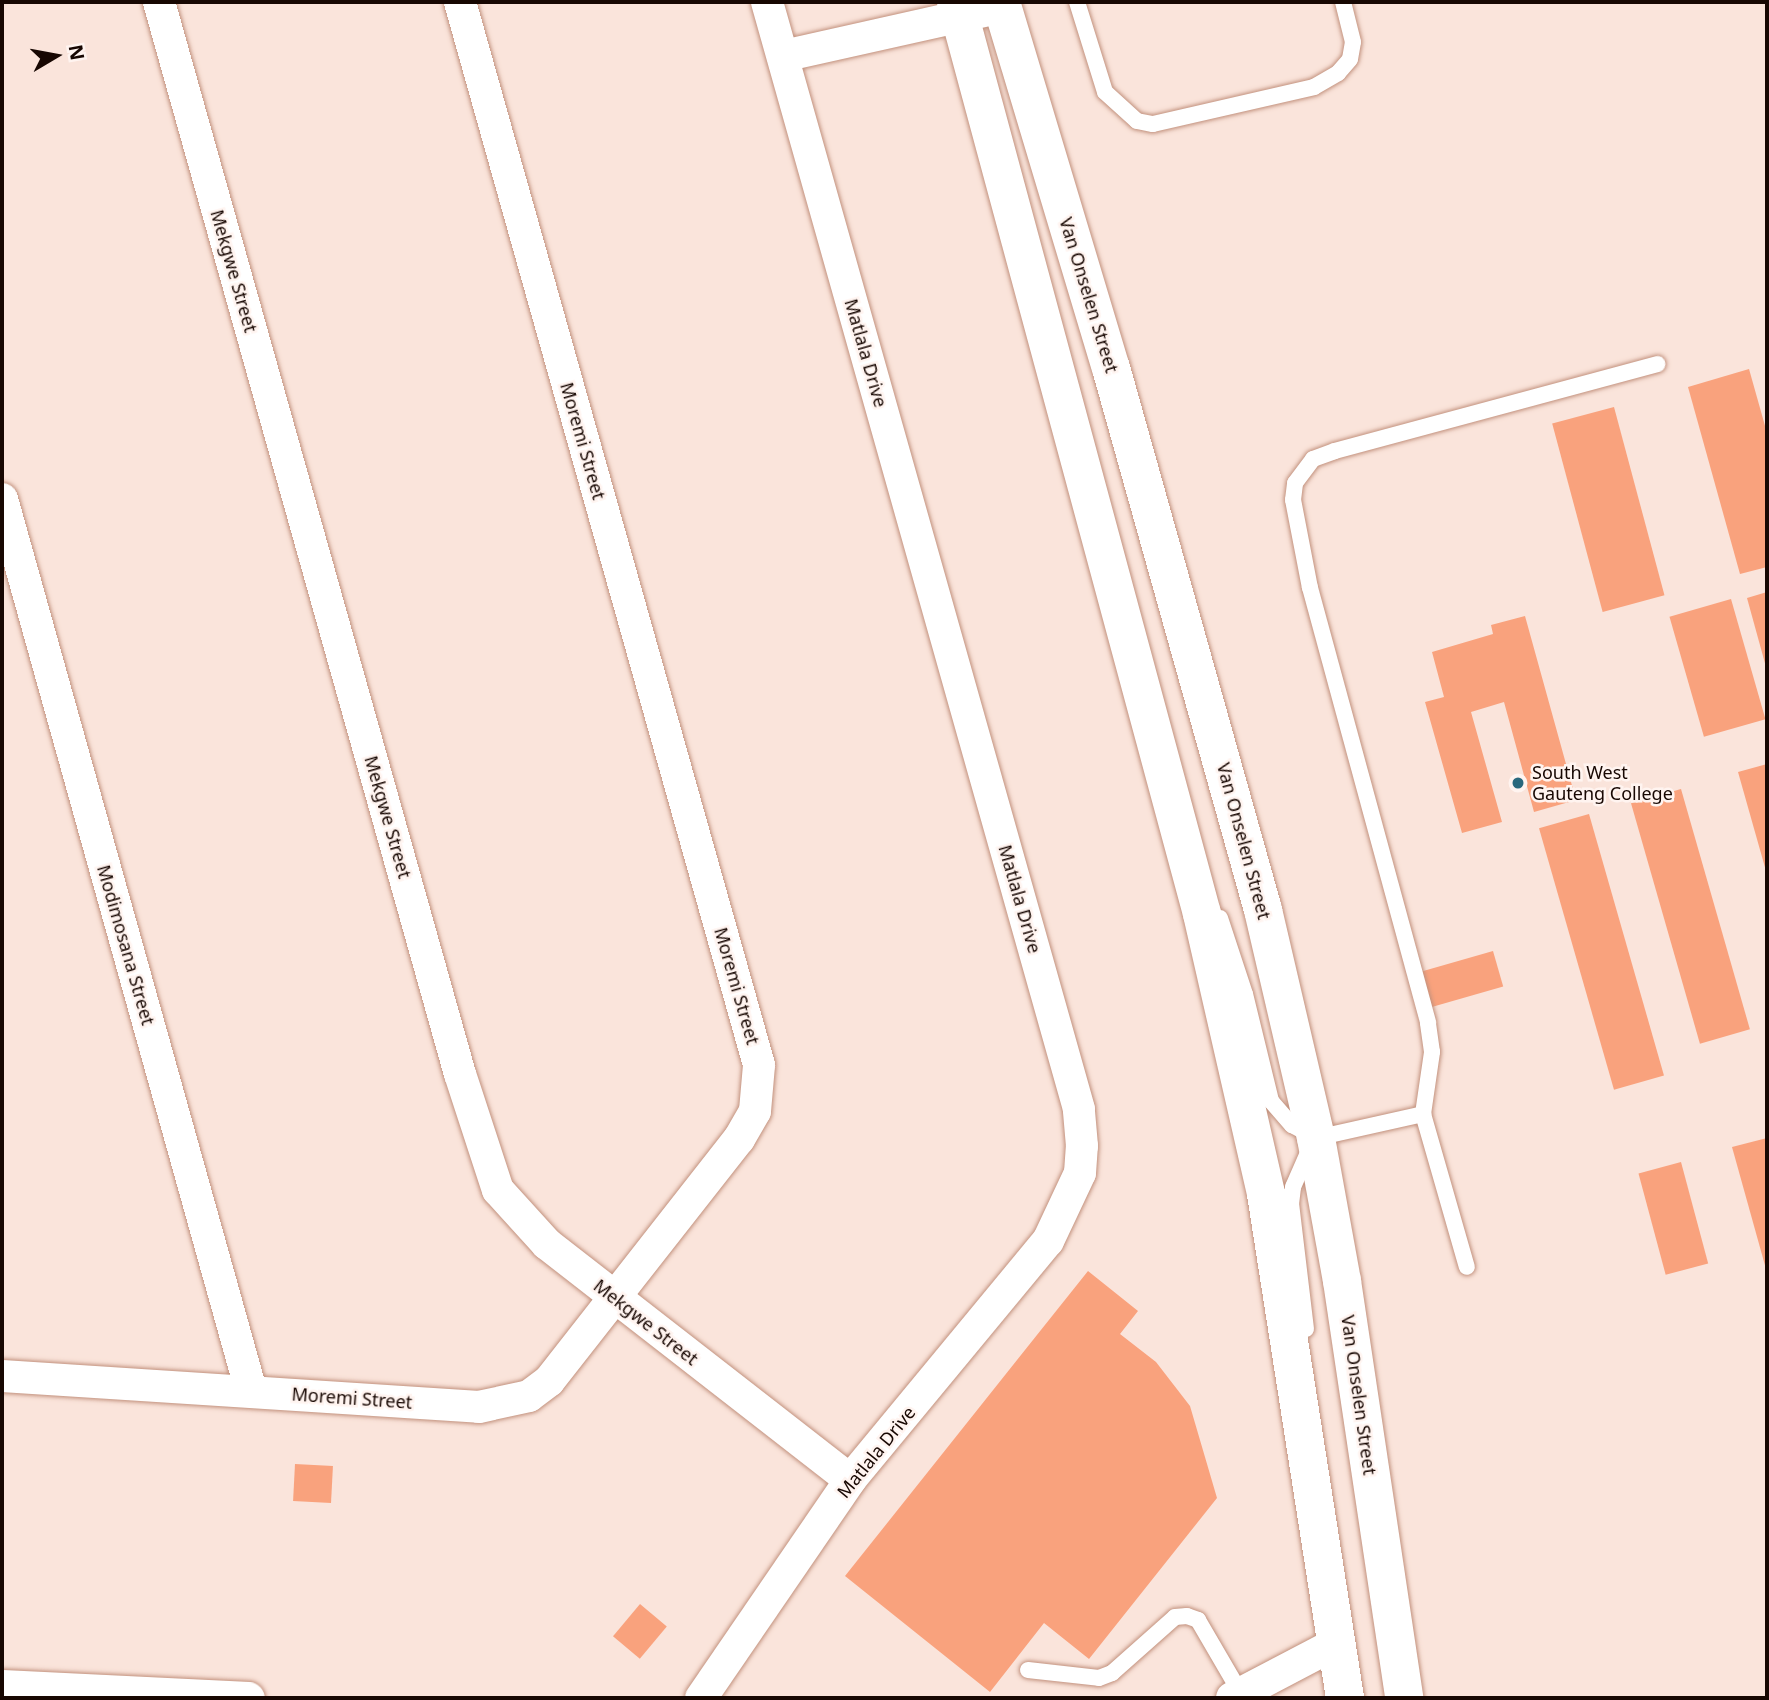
<!DOCTYPE html>
<html>
<head>
<meta charset="utf-8">
<style>
  body { margin:0 }
  #map { position:relative; width:1769px; height:1700px; overflow:hidden; background:#fae4db; font-family:"Noto Sans",sans-serif }
  div>[style] { position:absolute }
  .building>* { inset:0; background:#f9a27d; transform-origin:0 0 }
  .roads { filter:drop-shadow(0 0 2px #c2917d) drop-shadow(0 0 2px #c2917d) }
  .service>* { height:16px; margin:-8px; padding:0 8px; transform-origin:8px; border-radius:8px; background:#fff }
  .minor>* { height:32px; margin:-16px; padding:0 16px; transform-origin:16px; border-radius:16px; background:#fff }
  .secondary>* { height:38px; margin:-19px; padding:0 19px; transform-origin:19px; border-radius:19px; background:#fff }
  .dots>* { width:19px; height:19px; translate:-50% -50%; box-sizing:border-box; border:4px solid #fff4f0; border-radius:50% }
  span { translate:-50% -50%; white-space:nowrap; text-align:center; line-height:1.15; -webkit-text-stroke:5px #fff4f0; paint-order:stroke }
  .street-label { font-size:18px; color:#170702 }
  .poi-label { font-size:18px; color:#170702 }
  .left { translate:0 -50%; text-align:left }
  .frame { position:absolute; inset:0; border:4px solid #170702; pointer-events:none }
  .north { position:absolute; left:21px; top:21px; width:70px; height:70px; -webkit-text-stroke:5px #fff4f0; paint-order:stroke; rotate:80deg; font-size:19px; font-weight:700; line-height:28px; text-align:center; color:#170702 }
  .north::after { content:''; display:block; margin:auto; width:24px; height:32px; background:#170702; clip-path:polygon(50% 0,100% 100%,50% 72%,0 100%) }
</style>
</head>
<body>
<div id="map">
  <div class="building">
    <div style="clip-path:polygon(1749px 369px,1767px 433px,1767px 567px,1740px 574px,1688px 387px)"></div>
    <div style="left:1614px;top:407px;width:195px;height:64px;rotate:75deg"></div>
    <div style="clip-path:polygon(1767px 592px,1767px 667px,1766px 667px,1747px 598px)"></div>
    <div style="left:1731px;top:599px;width:125px;height:64px;rotate:74deg"></div>
    <div style="clip-path:polygon(1525px 616px,1576px 800px,1534px 812px,1504px 702px,1471px 712px,1502px 822px,1462px 833px,1425px 702px,1444px 697px,1432px 652px,1493px 634px,1491px 625px)"></div>
    <div style="clip-path:polygon(1767px 764px,1767px 871px,1766px 871px,1738px 772px)"></div>
    <div style="left:1681px;top:789px;width:250px;height:52px;rotate:74deg"></div>
    <div style="left:1589px;top:814px;width:272px;height:52px;rotate:74deg"></div>
    <div style="left:1493px;top:951px;width:37px;height:77px;rotate:74deg"></div>
    <div style="clip-path:polygon(1767px 1138px,1767px 1269px,1766px 1269px,1732px 1147px)"></div>
    <div style="left:1681px;top:1162px;width:105px;height:44px;rotate:75deg"></div>
    <div style="clip-path:polygon(1088px 1271px,1138px 1311px,1120px 1334px,1156px 1362px,1190px 1406px,1217px 1498px,1089px 1659px,1044px 1623px,990px 1692px,845px 1576px)"></div>
    <div style="left:295px;top:1464px;width:38px;height:37px;rotate:3deg"></div>
    <div style="left:640px;top:1604px;width:35px;height:42px;rotate:40deg"></div>
  </div>
  <div class="roads">
    <div class="service">
      <div style="left:1077px;top:2px;width:94px;rotate:72.7deg"></div>
      <div style="left:1105px;top:92px;width:43px;rotate:42.2deg"></div>
      <div style="left:1137px;top:121px;width:16px;rotate:11deg"></div>
      <div style="left:1153px;top:124px;width:165px;rotate:-12.9deg"></div>
      <div style="left:1314px;top:87px;width:28px;rotate:-30deg"></div>
      <div style="left:1338px;top:73px;width:18px;rotate:-49deg"></div>
      <div style="left:1350px;top:59px;width:17px;rotate:-80deg"></div>
      <div style="left:1353px;top:42px;width:41px;rotate:-104deg"></div>
      <div style="left:1220px;top:918px;width:80px;rotate:71.8deg"></div>
      <div style="left:1245px;top:994px;width:110px;rotate:76.3deg"></div>
      <div style="left:1271px;top:1101px;width:32px;rotate:49deg"></div>
      <div style="left:1292px;top:1125px;width:27px;rotate:28deg"></div>
      <div style="left:1316px;top:1138px;width:110px;rotate:-12.6deg"></div>
      <div style="left:1423px;top:1114px;width:159px;rotate:74deg"></div>
      <div style="left:1423px;top:1114px;width:63px;rotate:-81.7deg"></div>
      <div style="left:1432px;top:1052px;width:30px;rotate:-98deg"></div>
      <div style="left:1428px;top:1022px;width:450px;rotate:-105.2deg"></div>
      <div style="left:1310px;top:588px;width:90px;rotate:-100.9deg"></div>
      <div style="left:1293px;top:500px;width:17px;rotate:-83deg"></div>
      <div style="left:1295px;top:483px;width:30px;rotate:-53deg"></div>
      <div style="left:1313px;top:459px;width:23px;rotate:-20deg"></div>
      <div style="left:1335px;top:451px;width:334px;rotate:-15.1deg"></div>
      <div style="left:1306px;top:1329px;width:126px;rotate:-96.8deg"></div>
      <div style="left:1291px;top:1204px;width:17px;rotate:-83deg"></div>
      <div style="left:1293px;top:1187px;width:45px;rotate:-66.3deg"></div>
      <div style="left:1028px;top:1670px;width:71px;rotate:6.4deg"></div>
      <div style="left:1099px;top:1678px;width:14px;rotate:-21deg"></div>
      <div style="left:1112px;top:1673px;width:84px;rotate:-41.6deg"></div>
      <div style="left:1175px;top:1617px;width:12px;rotate:-5deg"></div>
      <div style="left:1187px;top:1616px;width:12px;rotate:20deg"></div>
      <div style="left:1198px;top:1620px;width:86px;rotate:59.8deg"></div>
    </div>
    <div class="minor">
      <div style="left:159px;top:2px;width:1113px;rotate:74.32deg"></div>
      <div style="left:460px;top:1074px;width:122px;rotate:71.9deg"></div>
      <div style="left:498px;top:1190px;width:73px;rotate:47.8deg"></div>
      <div style="left:547px;top:1244px;width:384px;rotate:37.9deg"></div>
      <div style="left:783px;top:56px;width:224px;rotate:-12.6deg"></div>
      <div style="left:2px;top:499px;width:926px;rotate:74.4deg"></div>
      <div style="left:2px;top:1376px;width:478px;rotate:3.7deg"></div>
      <div style="left:479px;top:1407px;width:51px;rotate:-12.4deg"></div>
      <div style="left:529px;top:1396px;width:25px;rotate:-37deg"></div>
      <div style="left:549px;top:1381px;width:308px;rotate:-51.9deg"></div>
      <div style="left:739px;top:1139px;width:32px;rotate:-60deg"></div>
      <div style="left:755px;top:1111px;width:46px;rotate:-85deg"></div>
      <div style="left:759px;top:1065px;width:1104px;rotate:-105.71deg"></div>
      <div style="left:2px;top:1686px;width:247px;rotate:2.8deg"></div>
      <div style="left:701px;top:1698px;width:264px;rotate:-55.6deg"></div>
      <div style="left:850px;top:1480px;width:310px;rotate:-50.4deg"></div>
      <div style="left:1048px;top:1241px;width:75px;rotate:-64.8deg"></div>
      <div style="left:1080px;top:1173px;width:27px;rotate:-86deg"></div>
      <div style="left:1082px;top:1146px;width:37px;rotate:-95deg"></div>
      <div style="left:1079px;top:1109px;width:1150px;rotate:-105.74deg"></div>
      <div style="left:1232px;top:1698px;width:116px;rotate:-27.7deg"></div>
    </div>
    <div class="secondary">
      <div style="left:956px;top:2px;width:945px;rotate:74.9deg"></div>
      <div style="left:1202px;top:914px;width:287px;rotate:77.1deg"></div>
      <div style="left:1266px;top:1194px;width:510px;rotate:81.09deg"></div>
      <div style="left:1001px;top:2px;width:382px;rotate:73.3deg"></div>
      <div style="left:1111px;top:368px;width:563px;rotate:74.33deg"></div>
      <div style="left:1263px;top:910px;width:234px;rotate:76.9deg"></div>
      <div style="left:1316px;top:1138px;width:145px;rotate:79.7deg"></div>
      <div style="left:1342px;top:1281px;width:422px;rotate:81.5deg"></div>
    </div>
  </div>
  <div class="dots">
    <div style="left:1518px;top:783px;background:#29687d"></div>
  </div>
  <div class="street-label">
    <span style="left:234px;top:271px;rotate:74deg">Mekgwe Street</span>
    <span style="left:1089px;top:295px;rotate:73deg">Van Onselen Street</span>
    <span style="left:866px;top:353px;rotate:74deg">Matlala Drive</span>
    <span style="left:583px;top:441px;rotate:74deg">Moremi Street</span>
    <span style="left:388px;top:817px;rotate:74deg">Mekgwe Street</span>
    <span style="left:1244px;top:841px;rotate:75deg">Van Onselen Street</span>
    <span style="left:1020px;top:899px;rotate:74deg">Matlala Drive</span>
    <span style="left:126px;top:945px;rotate:74deg">Modimosana Street</span>
    <span style="left:737px;top:986px;rotate:74deg">Moremi Street</span>
    <span style="left:646px;top:1322px;rotate:38deg">Mekgwe Street</span>
    <span style="left:1359px;top:1395px;rotate:82deg">Van Onselen Street</span>
    <span style="left:352px;top:1398px;rotate:4deg">Moremi Street</span>
    <span style="left:876px;top:1452px;rotate:-51deg">Matlala Drive</span>
  </div>
  <div class="poi-label">
    <span class="left" style="left:1532px;top:783px">South West<br>Gauteng College</span>
  </div>
  <div class="frame"></div>
  <div class="north">N</div>
</div>
</body>
</html>
